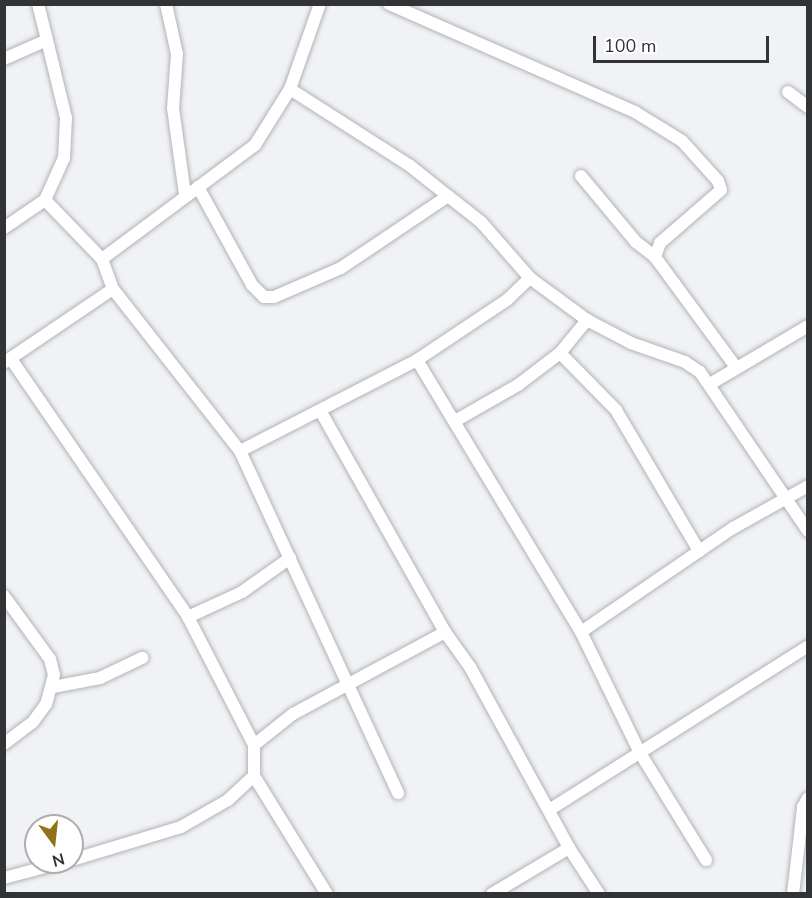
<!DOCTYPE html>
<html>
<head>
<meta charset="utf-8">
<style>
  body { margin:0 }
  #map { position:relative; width:812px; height:898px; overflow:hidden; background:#f0f2f6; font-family:"Nunito Sans",sans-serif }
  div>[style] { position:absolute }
  .roads { filter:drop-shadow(0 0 2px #b1b3b7) drop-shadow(0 0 2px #b1b3b7) }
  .minor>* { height:12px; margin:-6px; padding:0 6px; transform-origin:6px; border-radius:6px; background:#fff }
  span { translate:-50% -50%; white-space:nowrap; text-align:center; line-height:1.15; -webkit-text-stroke:5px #fff; paint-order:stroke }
  .frame { position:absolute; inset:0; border:6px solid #323335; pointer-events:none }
  .north { position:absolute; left:24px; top:814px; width:60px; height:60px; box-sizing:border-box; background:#fff; border:2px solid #adadae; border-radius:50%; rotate:165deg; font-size:16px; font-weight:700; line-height:24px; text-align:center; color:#323335 }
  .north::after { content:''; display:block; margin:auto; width:21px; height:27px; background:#917218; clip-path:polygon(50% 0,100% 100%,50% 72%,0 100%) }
  .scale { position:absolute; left:593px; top:36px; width:176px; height:27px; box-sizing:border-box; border:3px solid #323335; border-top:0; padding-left:8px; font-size:18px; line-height:21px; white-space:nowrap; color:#323335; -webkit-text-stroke:4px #fff; paint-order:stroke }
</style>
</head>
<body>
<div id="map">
  <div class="roads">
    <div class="minor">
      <div style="left:166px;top:4px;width:51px;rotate:77.6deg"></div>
      <div style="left:177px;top:54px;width:54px;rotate:94.2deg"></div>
      <div style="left:173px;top:108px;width:87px;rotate:82.1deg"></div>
      <div style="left:389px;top:4px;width:269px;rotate:23.7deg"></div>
      <div style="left:635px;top:112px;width:55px;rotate:31.7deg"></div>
      <div style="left:682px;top:141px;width:54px;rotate:48deg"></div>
      <div style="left:718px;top:181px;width:9px;rotate:72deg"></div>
      <div style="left:721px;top:190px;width:81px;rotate:139deg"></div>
      <div style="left:660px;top:243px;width:15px;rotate:110deg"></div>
      <div style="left:655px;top:257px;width:135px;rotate:53.7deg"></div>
      <div style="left:4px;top:59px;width:47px;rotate:-23.8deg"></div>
      <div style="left:47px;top:40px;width:37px;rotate:-104deg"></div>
      <div style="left:290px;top:89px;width:141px;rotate:32.6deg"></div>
      <div style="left:409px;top:165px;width:50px;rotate:38.5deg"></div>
      <div style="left:448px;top:196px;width:42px;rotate:38.2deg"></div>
      <div style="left:481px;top:222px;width:74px;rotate:48.8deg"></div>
      <div style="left:530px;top:278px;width:71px;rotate:36.4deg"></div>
      <div style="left:587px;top:320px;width:50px;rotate:27.6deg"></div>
      <div style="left:631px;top:343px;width:57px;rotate:19.4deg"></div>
      <div style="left:685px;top:362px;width:18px;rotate:34deg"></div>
      <div style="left:700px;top:372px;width:192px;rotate:55.8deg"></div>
      <div style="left:788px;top:92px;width:25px;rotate:37deg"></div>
      <div style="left:581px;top:176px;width:86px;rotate:50.2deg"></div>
      <div style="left:636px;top:242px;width:24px;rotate:38deg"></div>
      <div style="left:198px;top:187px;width:112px;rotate:61.1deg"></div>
      <div style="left:252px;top:285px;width:17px;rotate:45deg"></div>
      <div style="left:264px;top:297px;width:10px"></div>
      <div style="left:274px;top:297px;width:73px;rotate:-23.4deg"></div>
      <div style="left:341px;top:268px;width:129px;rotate:-33.9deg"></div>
      <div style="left:45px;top:200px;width:82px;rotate:46deg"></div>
      <div style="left:102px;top:259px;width:32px;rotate:70deg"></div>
      <div style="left:113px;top:289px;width:206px;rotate:51.9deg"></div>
      <div style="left:240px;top:451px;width:377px;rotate:65.2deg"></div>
      <div style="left:4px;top:228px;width:50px;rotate:-34.3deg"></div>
      <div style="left:45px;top:200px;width:46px;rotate:-65.7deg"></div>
      <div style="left:64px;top:158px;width:40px;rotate:-87.1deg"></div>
      <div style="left:66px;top:118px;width:80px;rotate:-103.7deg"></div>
      <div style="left:102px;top:259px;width:191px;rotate:-36.7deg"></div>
      <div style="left:255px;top:145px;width:66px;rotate:-58deg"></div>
      <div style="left:290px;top:89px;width:90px;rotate:-70.6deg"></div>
      <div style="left:560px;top:353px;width:80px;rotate:45.5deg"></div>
      <div style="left:616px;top:410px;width:164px;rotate:59.5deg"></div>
      <div style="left:11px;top:359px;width:313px;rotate:55.5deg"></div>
      <div style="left:188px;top:617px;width:144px;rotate:62.7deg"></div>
      <div style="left:254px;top:745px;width:31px;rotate:90deg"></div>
      <div style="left:254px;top:776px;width:139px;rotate:58.3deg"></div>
      <div style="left:417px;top:360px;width:318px;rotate:58.9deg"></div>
      <div style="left:581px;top:632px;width:135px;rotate:64deg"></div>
      <div style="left:640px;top:753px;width:126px;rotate:58.3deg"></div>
      <div style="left:5px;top:362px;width:130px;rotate:-34.1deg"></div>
      <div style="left:710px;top:384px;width:114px;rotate:-30.6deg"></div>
      <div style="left:455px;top:421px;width:73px;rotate:-29.7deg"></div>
      <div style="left:518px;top:385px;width:53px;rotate:-37.3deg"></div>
      <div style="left:560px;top:353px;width:43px;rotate:-50.7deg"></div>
      <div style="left:240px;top:451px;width:199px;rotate:-27.2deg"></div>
      <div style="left:417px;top:360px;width:108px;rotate:-33.7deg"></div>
      <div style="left:507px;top:300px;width:32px;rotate:-44deg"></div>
      <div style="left:4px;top:596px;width:78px;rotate:53.9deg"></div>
      <div style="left:50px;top:659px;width:16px;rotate:76deg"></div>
      <div style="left:54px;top:675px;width:30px;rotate:105deg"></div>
      <div style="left:46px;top:704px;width:22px;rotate:126deg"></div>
      <div style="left:33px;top:722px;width:36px;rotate:143deg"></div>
      <div style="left:188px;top:617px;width:60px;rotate:-24.8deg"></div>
      <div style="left:242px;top:592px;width:59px;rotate:-35.3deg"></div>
      <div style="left:445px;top:632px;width:43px;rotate:54.5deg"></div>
      <div style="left:470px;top:667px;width:206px;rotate:61.3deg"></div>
      <div style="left:569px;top:848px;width:55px;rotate:56.9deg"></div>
      <div style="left:581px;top:632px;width:184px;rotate:-34.4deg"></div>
      <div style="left:733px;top:528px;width:86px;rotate:-29.2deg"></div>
      <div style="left:53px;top:687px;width:48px;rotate:-10.8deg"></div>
      <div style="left:100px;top:678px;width:47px;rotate:-25.5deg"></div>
      <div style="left:254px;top:745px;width:50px;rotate:-38.5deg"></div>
      <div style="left:293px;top:714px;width:173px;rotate:-28.3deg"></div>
      <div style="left:445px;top:632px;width:253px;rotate:-119.4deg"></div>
      <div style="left:549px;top:810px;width:307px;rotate:-32.3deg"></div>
      <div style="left:72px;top:860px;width:114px;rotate:-16.8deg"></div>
      <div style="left:181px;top:827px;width:54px;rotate:-29.9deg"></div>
      <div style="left:228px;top:800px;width:35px;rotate:-43deg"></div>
      <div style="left:4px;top:878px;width:62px;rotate:-14.9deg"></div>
      <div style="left:492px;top:894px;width:90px;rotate:-30.9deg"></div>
      <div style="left:793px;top:894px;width:88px;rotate:-83.4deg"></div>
      <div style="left:803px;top:807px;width:10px;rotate:-61deg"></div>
    </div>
  </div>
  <div class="frame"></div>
  <div class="north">N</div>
  <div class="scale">100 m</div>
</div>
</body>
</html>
